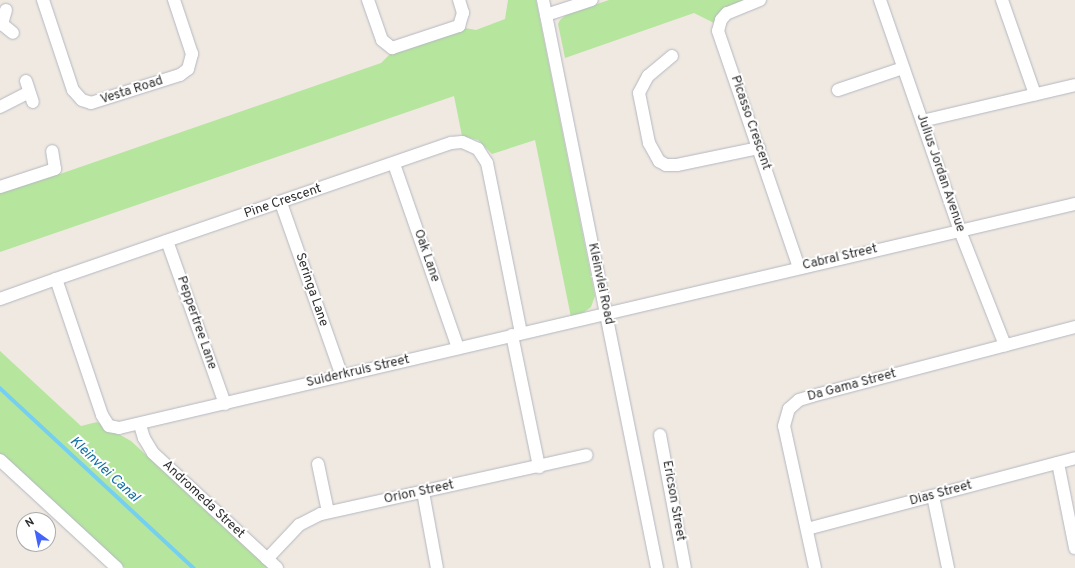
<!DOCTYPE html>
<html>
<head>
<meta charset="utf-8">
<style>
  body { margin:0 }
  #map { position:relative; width:1075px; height:568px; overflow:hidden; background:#efe9e1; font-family:Overpass,sans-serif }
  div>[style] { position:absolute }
  .green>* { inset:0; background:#b6e59e }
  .stream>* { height:3.5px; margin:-1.75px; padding:0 1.75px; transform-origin:1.75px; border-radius:1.75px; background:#75cff0 }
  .roads { filter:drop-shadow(0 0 1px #b4b7c1) drop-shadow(0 0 1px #b4b7c1) }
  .minor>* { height:12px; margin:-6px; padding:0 6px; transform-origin:6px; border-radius:6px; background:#fff }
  span { translate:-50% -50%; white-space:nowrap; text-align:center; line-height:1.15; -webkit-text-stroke:4px #fff; paint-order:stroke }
  .street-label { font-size:13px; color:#2e2e2e }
  .water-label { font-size:14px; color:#0d6fa3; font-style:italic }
  .north { position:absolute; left:16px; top:512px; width:40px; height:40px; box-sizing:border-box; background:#fff; border:1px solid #ababab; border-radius:50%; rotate:327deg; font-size:11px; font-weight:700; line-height:16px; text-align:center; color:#2e2e2e }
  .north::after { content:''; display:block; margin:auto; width:14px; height:18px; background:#4264fb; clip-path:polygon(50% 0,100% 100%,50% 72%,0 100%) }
</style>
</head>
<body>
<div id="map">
  <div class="green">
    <div style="clip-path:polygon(508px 0,536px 0,595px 296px,591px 307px,583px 313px,571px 317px,535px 140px,492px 154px,478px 140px,462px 136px,454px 96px,0 252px,0 192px,57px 172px,60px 174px,381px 63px,392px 52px,404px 51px,465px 28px,476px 30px,505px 19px)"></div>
    <div style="clip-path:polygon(609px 0,745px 0,723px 9px,714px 23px,694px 13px,565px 58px,558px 24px,560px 20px,567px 14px)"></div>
    <div style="clip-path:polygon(0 351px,81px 426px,97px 422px,131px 441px,268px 568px,125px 568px,0 455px)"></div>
  </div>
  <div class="stream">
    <div style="left:0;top:388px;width:265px;rotate:42.9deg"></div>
  </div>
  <div class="roads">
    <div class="minor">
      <div style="left:43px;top:0;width:95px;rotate:71.6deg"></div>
      <div style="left:73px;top:90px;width:13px;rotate:48deg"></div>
      <div style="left:82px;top:100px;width:9px;rotate:18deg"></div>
      <div style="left:91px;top:103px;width:93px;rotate:-17.5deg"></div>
      <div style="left:180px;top:75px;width:10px;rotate:-37deg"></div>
      <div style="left:188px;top:69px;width:16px;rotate:-75deg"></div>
      <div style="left:192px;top:54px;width:57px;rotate:-108.4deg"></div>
      <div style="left:368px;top:0;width:42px;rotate:70.7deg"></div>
      <div style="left:382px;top:40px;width:13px;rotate:39deg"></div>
      <div style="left:392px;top:48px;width:71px;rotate:-18.2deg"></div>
      <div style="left:459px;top:26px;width:14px;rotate:-73deg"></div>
      <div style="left:463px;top:13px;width:14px;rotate:-107deg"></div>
      <div style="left:543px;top:0;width:579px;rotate:78.65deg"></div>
      <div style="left:760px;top:0;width:35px;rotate:158deg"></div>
      <div style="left:727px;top:13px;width:9px;rotate:131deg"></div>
      <div style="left:721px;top:20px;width:11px;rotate:105deg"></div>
      <div style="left:718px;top:31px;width:250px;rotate:71.1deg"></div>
      <div style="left:880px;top:0;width:244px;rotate:70.9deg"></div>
      <div style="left:960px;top:231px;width:123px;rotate:68.5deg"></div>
      <div style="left:1002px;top:0;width:100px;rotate:70.7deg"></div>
      <div style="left:6px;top:10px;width:15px;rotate:106deg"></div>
      <div style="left:2px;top:24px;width:14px;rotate:39deg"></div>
      <div style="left:546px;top:15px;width:48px;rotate:-18.1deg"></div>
      <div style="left:672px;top:56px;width:31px;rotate:140deg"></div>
      <div style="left:648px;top:76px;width:19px;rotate:118deg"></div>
      <div style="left:639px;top:93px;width:51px;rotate:78.7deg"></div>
      <div style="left:649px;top:143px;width:21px;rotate:61deg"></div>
      <div style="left:659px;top:161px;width:8px;rotate:30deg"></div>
      <div style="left:666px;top:165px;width:11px"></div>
      <div style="left:677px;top:165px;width:84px;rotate:-11.7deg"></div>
      <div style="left:26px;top:81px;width:22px;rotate:72deg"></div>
      <div style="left:838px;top:90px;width:69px;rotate:-18.7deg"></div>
      <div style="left:0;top:107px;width:31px;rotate:-27deg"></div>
      <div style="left:922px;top:121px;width:157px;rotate:-13.2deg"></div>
      <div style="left:394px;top:164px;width:195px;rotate:70.8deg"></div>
      <div style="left:0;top:187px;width:58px;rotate:-18.1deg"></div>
      <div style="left:55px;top:169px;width:18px;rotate:-99deg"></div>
      <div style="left:281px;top:203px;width:183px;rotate:70.6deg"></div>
      <div style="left:167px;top:241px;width:173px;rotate:70.4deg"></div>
      <div style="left:0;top:299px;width:59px;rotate:-19.7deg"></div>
      <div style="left:521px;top:333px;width:173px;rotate:-101.3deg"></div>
      <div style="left:487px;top:163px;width:17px;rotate:-123deg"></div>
      <div style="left:478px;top:149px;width:17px;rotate:-156deg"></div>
      <div style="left:462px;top:142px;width:11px;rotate:175deg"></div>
      <div style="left:451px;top:143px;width:418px;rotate:161deg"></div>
      <div style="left:56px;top:279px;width:144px;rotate:71.3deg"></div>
      <div style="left:102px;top:415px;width:13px;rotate:58deg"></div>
      <div style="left:109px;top:426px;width:10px;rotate:11deg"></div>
      <div style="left:119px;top:428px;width:982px;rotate:-13.19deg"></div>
      <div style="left:512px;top:335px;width:135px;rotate:78.4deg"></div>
      <div style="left:140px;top:425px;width:14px;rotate:73deg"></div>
      <div style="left:144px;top:438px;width:17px;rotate:59deg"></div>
      <div style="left:153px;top:453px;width:169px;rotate:42.8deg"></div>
      <div style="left:660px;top:435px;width:135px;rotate:79.4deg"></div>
      <div style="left:0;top:460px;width:159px;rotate:42.7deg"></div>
      <div style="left:1058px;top:463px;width:87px;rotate:78.7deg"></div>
      <div style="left:318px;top:464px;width:49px;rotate:78.2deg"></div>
      <div style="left:423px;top:492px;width:77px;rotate:79.6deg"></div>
      <div style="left:933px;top:496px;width:74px;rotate:78.2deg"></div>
      <div style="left:807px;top:529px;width:277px;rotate:-14.8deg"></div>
      <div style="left:267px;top:559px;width:47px;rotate:-46.7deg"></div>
      <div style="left:299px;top:525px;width:25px;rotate:-27deg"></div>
      <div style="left:321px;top:514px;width:272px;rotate:-12.5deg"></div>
      <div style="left:815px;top:568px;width:145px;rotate:-102.3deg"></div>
      <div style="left:784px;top:426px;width:18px;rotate:-74deg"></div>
      <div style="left:789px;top:409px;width:13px;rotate:-42deg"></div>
      <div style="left:799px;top:400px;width:14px;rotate:-17deg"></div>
      <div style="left:812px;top:396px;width:272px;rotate:-14.7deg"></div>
    </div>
  </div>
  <div class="street-label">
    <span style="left:132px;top:91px;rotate:-18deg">Vesta Road</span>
    <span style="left:750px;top:123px;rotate:71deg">Picasso Crescent</span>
    <span style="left:940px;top:173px;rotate:71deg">Julius Jordan Avenue</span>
    <span style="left:283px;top:202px;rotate:-19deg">Pine Crescent</span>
    <span style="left:426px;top:256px;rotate:71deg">Oak Lane</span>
    <span style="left:840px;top:258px;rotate:-13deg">Cabral Street</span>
    <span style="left:600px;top:284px;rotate:78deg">Kleinvlei Road</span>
    <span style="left:311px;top:290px;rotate:71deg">Seringa Lane</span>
    <span style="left:196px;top:323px;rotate:71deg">Peppertree Lane</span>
    <span style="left:358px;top:372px;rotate:-13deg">Suiderkruis Street</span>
    <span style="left:852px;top:386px;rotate:-15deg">Da Gama Street</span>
    <span style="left:419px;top:493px;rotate:-12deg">Orion Street</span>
    <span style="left:941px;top:494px;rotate:-15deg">Dias Street</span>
    <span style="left:203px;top:500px;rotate:43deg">Andromeda Street</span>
    <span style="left:673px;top:501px;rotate:80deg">Ericson Street</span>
  </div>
  <div class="water-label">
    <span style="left:104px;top:470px;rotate:43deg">Kleinvlei Canal</span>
  </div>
  <div class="north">N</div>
</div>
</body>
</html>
